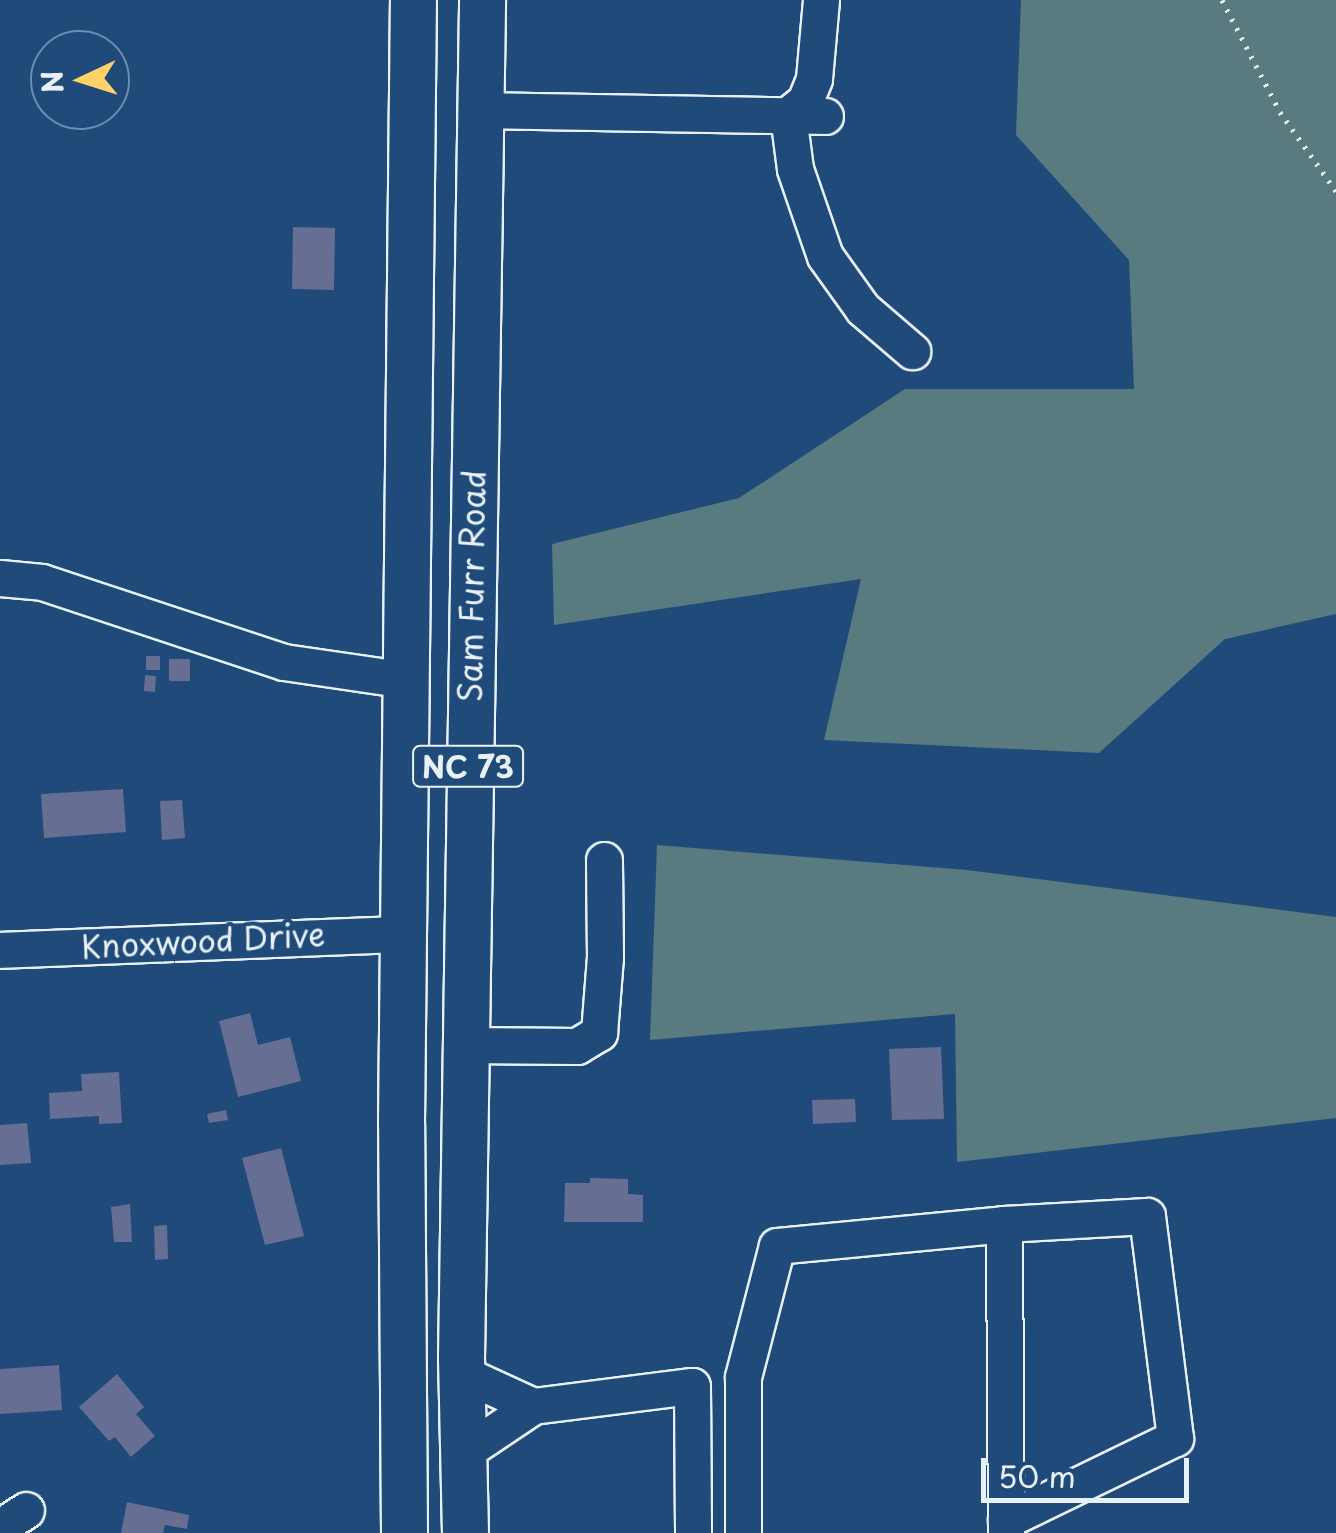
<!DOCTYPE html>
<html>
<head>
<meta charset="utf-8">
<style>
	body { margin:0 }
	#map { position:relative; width:1336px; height:1533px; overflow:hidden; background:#1f4a7a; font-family:"Playpen Sans",sans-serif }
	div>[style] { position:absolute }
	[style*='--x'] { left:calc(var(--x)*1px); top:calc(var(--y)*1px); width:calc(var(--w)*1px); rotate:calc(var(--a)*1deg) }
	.green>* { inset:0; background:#597b7f }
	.building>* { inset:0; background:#666e93 }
	.path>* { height:5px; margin-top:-2.5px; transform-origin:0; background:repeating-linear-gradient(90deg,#e8f1f8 0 2.5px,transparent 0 10.5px) }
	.roads { filter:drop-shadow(2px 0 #e8f1f8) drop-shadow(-2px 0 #e8f1f8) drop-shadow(0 2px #e8f1f8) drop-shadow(0 -2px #e8f1f8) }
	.minor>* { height:35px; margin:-17.5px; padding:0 17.5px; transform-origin:17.5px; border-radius:17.5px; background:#1f4a7a }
	.major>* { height:45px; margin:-22.5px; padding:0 22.5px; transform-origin:22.5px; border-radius:22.5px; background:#1f4a7a }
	span { translate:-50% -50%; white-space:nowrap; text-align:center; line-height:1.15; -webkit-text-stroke:8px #1f4a7a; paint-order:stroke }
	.shield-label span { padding:2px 8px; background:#1f4a7a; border:2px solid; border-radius:8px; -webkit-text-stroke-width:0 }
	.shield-label { font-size:30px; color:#e8f1f8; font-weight:700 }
	.street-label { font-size:32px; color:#e8f1f8 }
	.north { position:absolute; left:30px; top:30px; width:100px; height:100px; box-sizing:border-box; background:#1f4a7a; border:2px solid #6f8dac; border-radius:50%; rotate:266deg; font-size:28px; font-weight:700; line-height:40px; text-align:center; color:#e8f1f8 }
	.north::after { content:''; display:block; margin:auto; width:35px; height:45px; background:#ffd166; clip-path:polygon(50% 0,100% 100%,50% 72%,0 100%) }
	.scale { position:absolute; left:981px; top:1458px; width:208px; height:45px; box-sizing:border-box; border:5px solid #e8f1f8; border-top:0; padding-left:12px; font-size:30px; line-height:35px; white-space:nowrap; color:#e8f1f8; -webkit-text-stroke:8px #1f4a7a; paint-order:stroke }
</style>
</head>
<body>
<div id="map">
	<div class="green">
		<div style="clip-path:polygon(1021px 0,1336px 0,1336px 614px,1225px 639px,1099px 753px,824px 740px,861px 579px,554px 625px,552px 544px,739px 498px,905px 389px,1134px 389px,1129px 260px,1016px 135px)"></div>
		<div style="clip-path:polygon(657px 845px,967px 870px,1336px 917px,1336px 1118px,957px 1162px,955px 1014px,650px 1040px)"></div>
	</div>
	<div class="building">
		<div style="clip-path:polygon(293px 227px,335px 228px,334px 290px,292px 289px)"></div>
		<div style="clip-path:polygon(146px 656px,160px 656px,160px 670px,146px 670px)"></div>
		<div style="clip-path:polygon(169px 659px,190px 659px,190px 681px,169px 681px)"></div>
		<div style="clip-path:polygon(145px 675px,156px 676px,155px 692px,144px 691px)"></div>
		<div style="clip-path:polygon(123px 789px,126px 832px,44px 838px,41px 794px)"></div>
		<div style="clip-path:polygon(182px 800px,185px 838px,162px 840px,160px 801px)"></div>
		<div style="clip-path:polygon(250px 1013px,258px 1045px,290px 1037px,301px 1081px,238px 1097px,219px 1021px)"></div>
		<div style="clip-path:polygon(941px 1047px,944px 1119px,892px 1120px,889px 1049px)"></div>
		<div style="clip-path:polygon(119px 1072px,122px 1123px,99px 1124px,99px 1116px,50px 1119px,49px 1093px,82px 1091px,81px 1074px)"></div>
		<div style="clip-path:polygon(855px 1099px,856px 1122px,813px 1124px,812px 1100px)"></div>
		<div style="clip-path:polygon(226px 1110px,228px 1120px,209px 1123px,207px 1114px)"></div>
		<div style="clip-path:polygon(27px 1123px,31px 1163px,0 1165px,0 1125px)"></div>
		<div style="clip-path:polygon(281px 1148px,304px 1236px,265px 1245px,242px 1158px)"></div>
		<div style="clip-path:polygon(590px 1178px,628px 1179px,628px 1194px,643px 1195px,643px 1222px,564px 1222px,565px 1183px,590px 1183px)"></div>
		<div style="clip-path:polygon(130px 1204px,132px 1242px,114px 1242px,111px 1207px)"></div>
		<div style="clip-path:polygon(167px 1225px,168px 1259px,155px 1260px,154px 1226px)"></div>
		<div style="clip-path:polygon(59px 1365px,62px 1410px,0 1414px,0 1369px)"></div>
		<div style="clip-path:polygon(117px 1374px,144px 1407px,136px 1414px,155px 1436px,131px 1457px,115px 1437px,109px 1441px,79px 1407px)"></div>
		<div style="clip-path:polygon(127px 1502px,189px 1515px,187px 1529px,165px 1525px,163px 1533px,121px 1533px)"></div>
	</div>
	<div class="path">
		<div style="--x:1222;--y:0;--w:126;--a:62.6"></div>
		<div style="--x:1280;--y:112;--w:97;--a:54.7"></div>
	</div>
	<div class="roads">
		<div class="minor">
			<div style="--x:821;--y:0;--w:79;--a:95.1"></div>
			<div style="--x:814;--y:79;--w:24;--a:112"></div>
			<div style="--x:805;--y:101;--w:22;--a:141"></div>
			<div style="--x:788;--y:115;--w:54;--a:82.6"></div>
			<div style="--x:795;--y:169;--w:92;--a:71"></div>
			<div style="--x:825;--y:256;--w:65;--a:54.4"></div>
			<div style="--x:863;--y:309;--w:65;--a:40.6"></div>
			<div style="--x:479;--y:110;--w:346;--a:1"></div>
			<div style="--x:0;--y:578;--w:42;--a:5.4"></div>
			<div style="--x:42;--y:582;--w:255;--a:18.3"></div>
			<div style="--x:284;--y:662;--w:125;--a:8.3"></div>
			<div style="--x:0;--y:950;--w:406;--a:-2.3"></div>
			<div style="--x:465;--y:1045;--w:112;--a:0.5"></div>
			<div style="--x:577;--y:1046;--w:26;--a:-31"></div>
			<div style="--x:599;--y:1033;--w:76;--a:-85.5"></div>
			<div style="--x:605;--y:957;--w:97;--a:-90.6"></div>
			<div style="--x:461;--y:1373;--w:79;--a:24.6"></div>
			<div style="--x:463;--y:1453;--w:84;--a:-33.9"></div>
			<div style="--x:533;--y:1406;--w:160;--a:-7.2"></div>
			<div style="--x:692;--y:1386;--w:147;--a:89.6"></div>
			<div style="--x:0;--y:1527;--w:31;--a:-33"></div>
			<div style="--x:743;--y:1533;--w:156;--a:-90"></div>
			<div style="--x:743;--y:1377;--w:135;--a:-75.5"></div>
			<div style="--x:777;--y:1246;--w:228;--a:-5.5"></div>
			<div style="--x:1006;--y:1533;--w:309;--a:-90.4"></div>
			<div style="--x:1004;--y:1224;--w:143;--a:-3.2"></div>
			<div style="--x:1147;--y:1216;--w:224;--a:82.8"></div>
			<div style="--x:1175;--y:1438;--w:188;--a:154.1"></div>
		</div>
		<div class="major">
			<div style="--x:404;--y:1533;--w:410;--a:-90.4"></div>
			<div style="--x:401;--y:1123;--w:1123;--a:-89.39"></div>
			<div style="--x:465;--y:1533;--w:175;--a:-91.3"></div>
			<div style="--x:461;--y:1358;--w:1358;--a:-89.11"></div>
		</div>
	</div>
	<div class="shield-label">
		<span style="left:468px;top:766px">NC 73</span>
	</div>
	<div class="street-label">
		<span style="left:471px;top:586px;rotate:-89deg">Sam Furr Road</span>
		<span style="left:203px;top:940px;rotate:-3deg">Knoxwood Drive</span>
	</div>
	<div class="north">N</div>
	<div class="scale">50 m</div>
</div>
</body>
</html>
